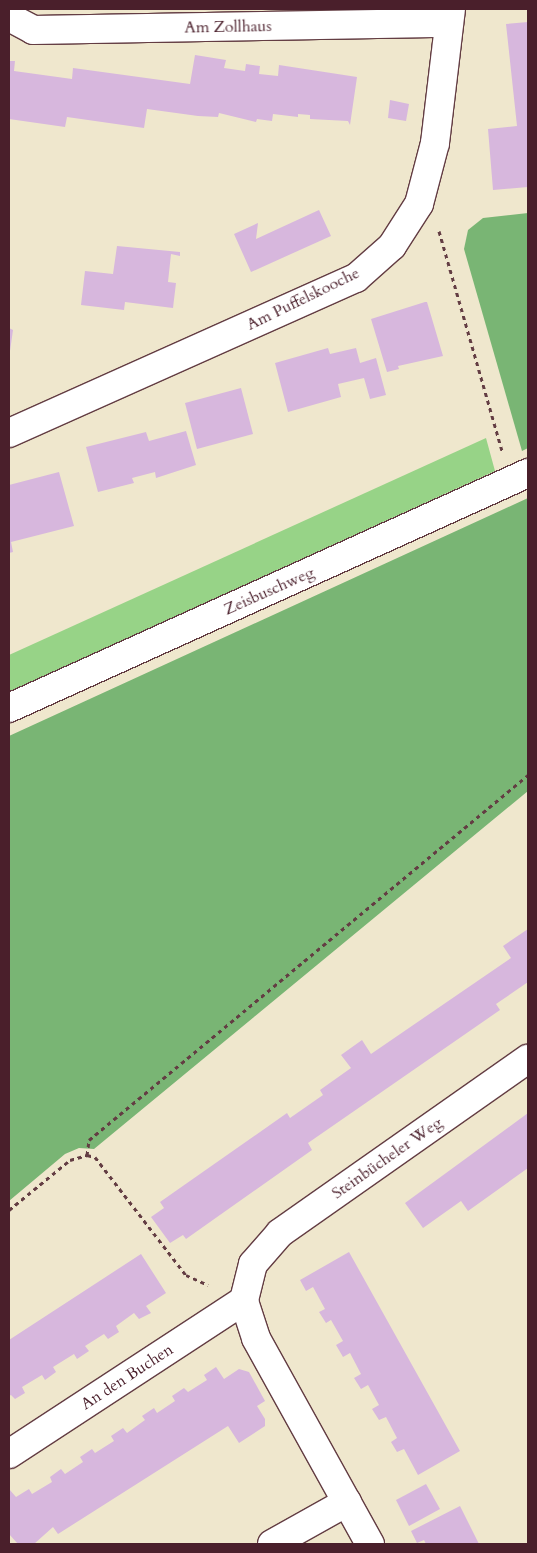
<!DOCTYPE html>
<html>
<head>
<meta charset="utf-8">
<style>
	body { margin:0 }
	#map { position:relative; width:537px; height:1553px; overflow:hidden; background:#efe7cd; font-family:Cardo,serif }
	div>[style] { position:absolute }
	[style*='--x'] { left:calc(var(--x)*1px); top:calc(var(--y)*1px); width:calc(var(--w)*1px); rotate:calc(var(--a)*1deg) }
	.green>* { inset:0; background:#97d387 }
	.forest>* { inset:0; background:#79b574 }
	.building>* { inset:0; background:#d7b7dd }
	.path>* { height:3px; margin-top:-1.5px; transform-origin:0; background:repeating-linear-gradient(90deg,#633d43 0 4px,transparent 0 8px) }
	.roads { filter:drop-shadow(1px 0 #633d43) drop-shadow(-1px 0 #633d43) drop-shadow(0 1px #633d43) drop-shadow(0 -1px #633d43) }
	.minor>* { height:28px; margin:-14px; padding:0 14px; transform-origin:14px; border-radius:14px; background:#fff }
	span { translate:-50% -50%; white-space:nowrap; text-align:center; line-height:1.15; -webkit-text-stroke:4px #fff; paint-order:stroke }
	.street-label { font-size:16px; color:#4a1f2b }
	.frame { position:absolute; inset:0; border:10px solid #4a1f2b; pointer-events:none }
</style>
</head>
<body>
<div id="map">
	<div class="green">
		<div style="clip-path:polygon(486px 438px,495px 471px,9px 692px,9px 655px)"></div>
	</div>
	<div class="forest">
		<div style="clip-path:polygon(528px 213px,528px 448px,522px 451px,464px 249px,468px 230px,483px 218px)"></div>
		<div style="clip-path:polygon(528px 498px,528px 791px,94px 1149px,79px 1148px,65px 1154px,9px 1201px,9px 736px)"></div>
	</div>
	<div class="building">
		<div style="clip-path:polygon(528px 22px,528px 187px,493px 190px,488px 129px,517px 126px,506px 24px)"></div>
		<div style="clip-path:polygon(195px 55px,226px 60px,224px 68px,245px 71px,246px 64px,260px 66px,259px 74px,278px 76px,279px 65px,357px 77px,350px 125px,348px 121px,310px 119px,310px 115px,298px 114px,298px 117px,273px 114px,272px 121px,257px 119px,256px 122px,219px 113px,218px 117px,198px 116px,147px 109px,144px 128px,67px 117px,65px 127px,9px 119px,9px 61px,15px 61px,14px 71px,72px 79px,73px 68px,190px 84px)"></div>
		<div style="clip-path:polygon(390px 100px,409px 104px,406px 121px,388px 118px)"></div>
		<div style="clip-path:polygon(319px 210px,331px 236px,251px 272px,234px 234px,258px 223px,256px 239px)"></div>
		<div style="clip-path:polygon(117px 246px,180px 252px,180px 256px,171px 254px,168px 282px,176px 283px,173px 308px,125px 302px,124px 310px,81px 305px,85px 271px,113px 274px)"></div>
		<div style="clip-path:polygon(425px 302px,427px 302px,443px 356px,398px 366px,399px 369px,387px 372px,371px 319px)"></div>
		<div style="clip-path:polygon(9px 328px,13px 330px,10px 351px,9px 351px)"></div>
		<div style="clip-path:polygon(328px 348px,330px 354px,356px 348px,360px 363px,376px 358px,386px 395px,370px 399px,364px 378px,338px 384px,341px 397px,288px 412px,275px 363px)"></div>
		<div style="clip-path:polygon(241px 388px,253px 434px,197px 449px,185px 403px)"></div>
		<div style="clip-path:polygon(186px 431px,196px 465px,156px 478px,155px 472px,132px 478px,134px 483px,98px 492px,86px 447px,146px 432px,149px 441px)"></div>
		<div style="clip-path:polygon(59px 472px,74px 526px,11px 542px,13px 552px,9px 553px,9px 485px)"></div>
		<div style="clip-path:polygon(528px 929px,528px 982px,496px 1004px,500px 1010px,308px 1143px,312px 1150px,227px 1210px,186px 1239px,183px 1235px,170px 1243px,151px 1217px,164px 1208px,160px 1202px,287px 1113px,290px 1118px,323px 1095px,320px 1090px,351px 1068px,341px 1055px,362px 1040px,371px 1054px,511px 958px,503px 946px)"></div>
		<div style="clip-path:polygon(528px 1113px,528px 1168px,468px 1211px,461px 1201px,423px 1228px,405px 1203px)"></div>
		<div style="clip-path:polygon(349px 1252px,460px 1451px,418px 1475px,404px 1449px,397px 1452px,391px 1442px,397px 1438px,386px 1417px,379px 1420px,372px 1409px,379px 1405px,368px 1385px,361px 1389px,354px 1378px,361px 1374px,350px 1353px,343px 1357px,336px 1345px,343px 1341px,331px 1320px,326px 1323px,319px 1312px,325px 1309px,313px 1287px,306px 1291px,300px 1280px)"></div>
		<div style="clip-path:polygon(141px 1254px,166px 1293px,146px 1306px,151px 1313px,139px 1319px,134px 1313px,116px 1326px,119px 1332px,108px 1339px,104px 1334px,85px 1346px,89px 1351px,77px 1359px,74px 1354px,53px 1367px,56px 1372px,45px 1380px,42px 1375px,22px 1387px,25px 1393px,15px 1399px,11px 1395px,9px 1396px,9px 1340px)"></div>
		<div style="clip-path:polygon(216px 1367px,224px 1379px,239px 1369px,249px 1372px,265px 1401px,257px 1406px,265px 1419px,265px 1426px,239px 1443px,228px 1426px,58px 1534px,53px 1527px,34px 1544px,18px 1544px,9px 1534px,9px 1489px,16px 1497px,29px 1489px,32px 1494px,52px 1482px,50px 1477px,61px 1469px,65px 1474px,83px 1462px,80px 1457px,92px 1449px,95px 1453px,114px 1441px,111px 1436px,123px 1428px,127px 1433px,145px 1420px,142px 1416px,154px 1408px,157px 1413px,175px 1401px,172px 1396px,184px 1388px,188px 1392px,207px 1380px,204px 1375px)"></div>
		<div style="clip-path:polygon(426px 1484px,440px 1509px,409px 1526px,396px 1500px)"></div>
		<div style="clip-path:polygon(460px 1506px,479px 1544px,426px 1544px,424px 1540px,417px 1543px,411px 1531px)"></div>
	</div>
	<div class="path">
		<div style="--x:439;--y:231;--w:229;--a:74"></div>
		<div style="--x:87;--y:1155;--w:15;--a:-82"></div>
		<div style="--x:89;--y:1140;--w:571;--a:-39.74"></div>
		<div style="--x:9;--y:1210;--w:79;--a:-39.3"></div>
		<div style="--x:70;--y:1160;--w:18;--a:-16"></div>
		<div style="--x:87;--y:1155;--w:8;--a:14"></div>
		<div style="--x:95;--y:1157;--w:149;--a:52.4"></div>
		<div style="--x:186;--y:1275;--w:24;--a:24"></div>
	</div>
	<div class="roads">
		<div class="minor">
			<div style="--x:9;--y:17;--w:27;--a:28"></div>
			<div style="--x:33;--y:30;--w:416;--a:-1"></div>
			<div style="--x:9;--y:433;--w:380;--a:-24.1"></div>
			<div style="--x:356;--y:278;--w:48;--a:-41.6"></div>
			<div style="--x:392;--y:246;--w:50;--a:-57.3"></div>
			<div style="--x:419;--y:204;--w:63;--a:-75.3"></div>
			<div style="--x:435;--y:143;--w:135;--a:-83.2"></div>
			<div style="--x:9;--y:708;--w:570;--a:-24.36"></div>
			<div style="--x:9;--y:1454;--w:281;--a:-33.2"></div>
			<div style="--x:272;--y:1544;--w:86;--a:-29.2"></div>
			<div style="--x:370;--y:1544;--w:235;--a:-119"></div>
			<div style="--x:256;--y:1338;--w:40;--a:-108"></div>
			<div style="--x:244;--y:1300;--w:37;--a:-76"></div>
			<div style="--x:253;--y:1264;--w:41;--a:-48.9"></div>
			<div style="--x:280;--y:1233;--w:303;--a:-35.1"></div>
		</div>
	</div>
	<div class="street-label">
		<span style="left:228px;top:27px;rotate:-1deg">Am Zollhaus</span>
		<span style="left:303px;top:299px;rotate:-26deg">Am Puffelskooche</span>
		<span style="left:269px;top:591px;rotate:-24deg">Zeisbuschweg</span>
		<span style="left:387px;top:1158px;rotate:-35deg">Steinbücheler Weg</span>
		<span style="left:127px;top:1377px;rotate:-33deg">An den Buchen</span>
	</div>
	<div class="frame"></div>
</div>
</body>
</html>
